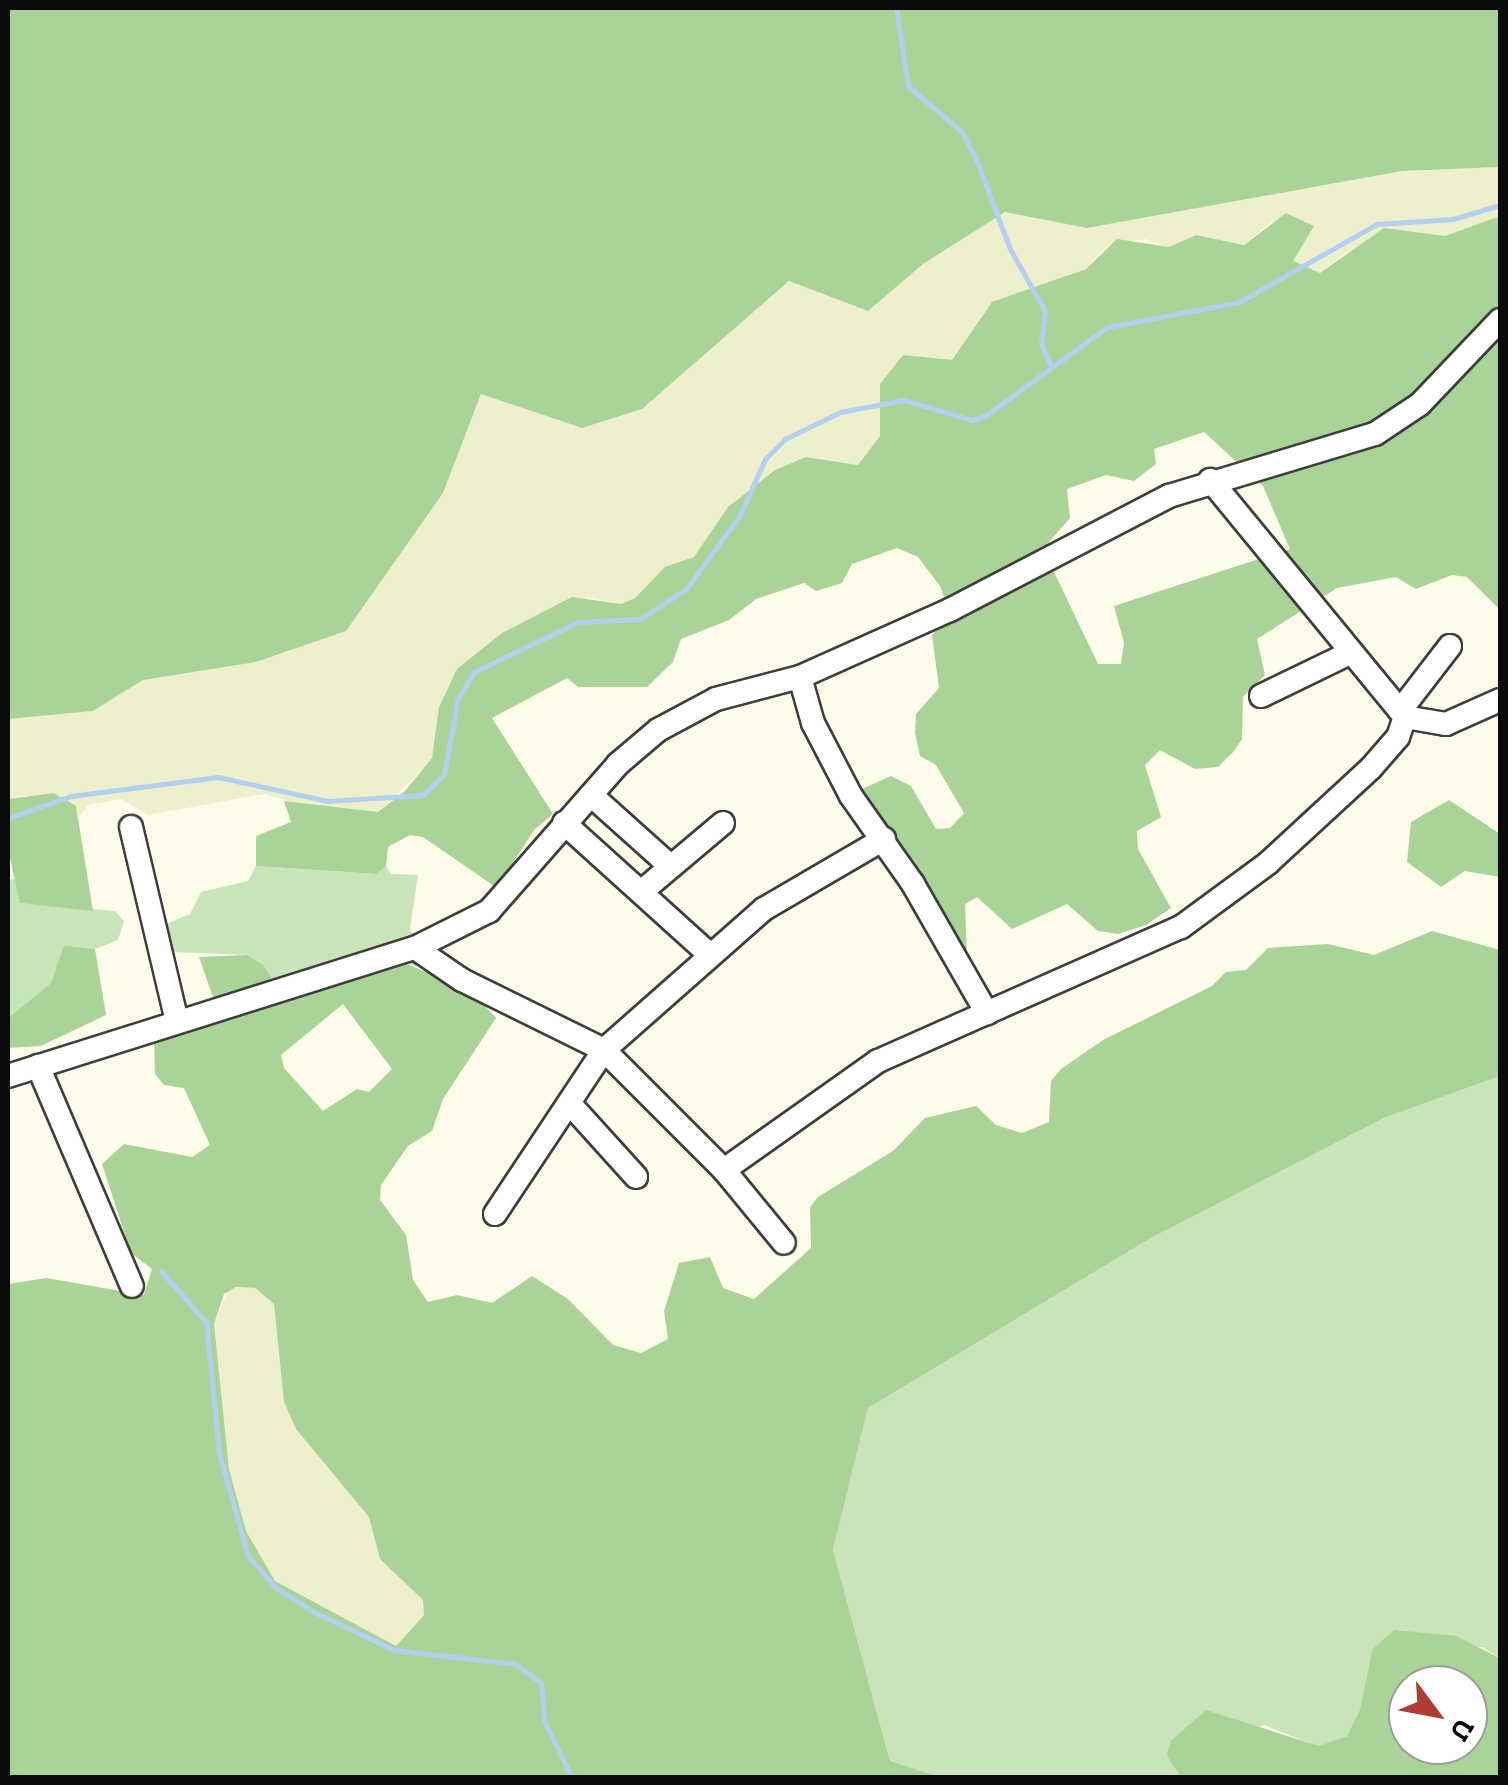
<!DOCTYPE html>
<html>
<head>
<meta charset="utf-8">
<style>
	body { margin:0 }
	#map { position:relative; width:1508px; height:1785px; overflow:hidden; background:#fdfcea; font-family:"Zilla Slab",serif }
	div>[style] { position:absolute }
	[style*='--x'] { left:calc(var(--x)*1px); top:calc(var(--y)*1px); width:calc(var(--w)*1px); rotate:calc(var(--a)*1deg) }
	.farmland>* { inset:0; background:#eef0cd }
	.green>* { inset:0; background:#c8e4b8 }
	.forest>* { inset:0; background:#aad398 }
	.stream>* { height:5px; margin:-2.5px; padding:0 2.5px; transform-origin:2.5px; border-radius:2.5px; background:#b4d0f0 }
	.roads { filter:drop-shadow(2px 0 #3e3e3e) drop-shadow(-2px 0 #3e3e3e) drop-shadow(0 2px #3e3e3e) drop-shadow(0 -2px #3e3e3e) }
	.minor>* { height:22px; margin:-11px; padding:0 11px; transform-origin:11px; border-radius:11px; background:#fff }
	span { translate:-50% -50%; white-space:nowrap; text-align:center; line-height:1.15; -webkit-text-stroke:10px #fff; paint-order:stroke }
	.frame { position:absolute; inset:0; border:10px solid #0b0b0b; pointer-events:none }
	.north { position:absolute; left:1388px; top:1665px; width:100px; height:100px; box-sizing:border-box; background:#fff; border:2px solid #9d9d9d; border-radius:50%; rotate:122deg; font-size:28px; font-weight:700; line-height:40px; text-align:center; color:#0b0b0b }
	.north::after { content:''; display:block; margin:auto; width:35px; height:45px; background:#ad3d30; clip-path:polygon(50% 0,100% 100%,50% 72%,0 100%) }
</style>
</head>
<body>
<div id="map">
	<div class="farmland">
		<div style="clip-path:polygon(1500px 167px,1500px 216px,1445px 236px,1347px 252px,1320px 273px,1295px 264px,1272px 221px,1244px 245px,1196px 235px,1169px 248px,1145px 239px,1106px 247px,1086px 268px,987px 308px,952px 360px,930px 359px,880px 384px,880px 436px,858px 465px,806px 457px,775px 470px,728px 507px,694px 557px,655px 578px,635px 598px,621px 604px,587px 597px,457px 669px,439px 707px,433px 758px,379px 812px,319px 810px,265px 794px,148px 815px,121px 799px,88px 805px,79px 817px,76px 806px,20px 795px,8px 799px,8px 719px,93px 711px,143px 680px,289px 653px,443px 493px,481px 394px,582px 428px,642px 409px,789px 281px,868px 311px,923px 264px,1005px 212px,1087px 228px,1402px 171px)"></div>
		<div style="clip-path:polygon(229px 1288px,255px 1288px,274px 1304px,284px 1402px,296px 1429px,369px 1516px,380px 1559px,423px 1600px,424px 1614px,396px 1646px,275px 1581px,246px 1531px,229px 1469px,214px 1324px)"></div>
	</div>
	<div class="green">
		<div style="clip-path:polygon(256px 866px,375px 874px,386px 866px,391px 874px,418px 875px,410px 928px,423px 967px,407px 964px,281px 993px,247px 955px,171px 952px,166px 924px,190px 914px,201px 892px,248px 881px)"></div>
		<div style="clip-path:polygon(16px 878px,20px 903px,115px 911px,124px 921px,118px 940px,95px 949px,65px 947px,51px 983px,8px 1018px,8px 881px)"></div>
		<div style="clip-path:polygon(1500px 1076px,1500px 1658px,1483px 1647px,1372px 1650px,1360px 1709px,1347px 1736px,1319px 1747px,1264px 1725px,1174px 1767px,1183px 1777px,940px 1777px,890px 1761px,833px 1550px,868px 1408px,1151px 1238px,1384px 1118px)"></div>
	</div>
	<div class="forest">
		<div style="clip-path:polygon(8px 8px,1500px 8px,1500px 167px,1402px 171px,1087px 228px,1005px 212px,923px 264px,868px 311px,789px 281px,642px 409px,582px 428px,481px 394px,443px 493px,346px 631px,256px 662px,143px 680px,93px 711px,8px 719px)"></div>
		<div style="clip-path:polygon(evenodd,1286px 213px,1314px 226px,1293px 261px,1320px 273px,1384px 228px,1445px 236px,1500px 216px,1500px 610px,1467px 577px,1452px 575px,1416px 589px,1396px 577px,1337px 588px,1257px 639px,1265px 675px,1243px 697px,1242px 739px,1234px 751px,1218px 767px,1195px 769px,1160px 750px,1145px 765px,1161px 817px,1137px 831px,1138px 849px,1171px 908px,1146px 925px,1118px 934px,1098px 931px,1067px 904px,1012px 929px,977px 897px,965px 904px,967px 957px,860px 818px,860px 790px,891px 776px,911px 786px,936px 829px,950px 828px,964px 813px,936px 765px,920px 756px,915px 733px,916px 714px,939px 688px,932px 635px,951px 616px,940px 586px,918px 557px,897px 548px,852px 564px,842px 583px,816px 591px,804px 583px,756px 599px,729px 620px,681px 639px,673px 662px,647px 687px,578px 687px,567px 678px,492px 718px,553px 814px,534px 830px,497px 888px,423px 837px,410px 835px,388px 847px,386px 866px,376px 874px,256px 866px,256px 836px,291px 822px,284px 801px,378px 812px,405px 791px,432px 758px,439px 707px,457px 669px,502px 633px,572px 597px,621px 604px,635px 598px,665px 567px,694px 557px,728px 507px,775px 470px,806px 457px,858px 465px,880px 436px,880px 384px,903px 355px,952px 360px,992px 302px,1086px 269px,1117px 239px,1169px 247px,1196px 235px,1244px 245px,1286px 213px,1204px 432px,1263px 486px,1290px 549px,1114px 606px,1124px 643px,1121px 664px,1098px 664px,1043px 549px,1070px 518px,1067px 489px,1106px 475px,1134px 481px,1156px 464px,1154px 449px,1204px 432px)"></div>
		<div style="clip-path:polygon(54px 793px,76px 806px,93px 911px,20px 903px,8px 849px,8px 799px)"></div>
		<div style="clip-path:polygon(1449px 800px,1500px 834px,1500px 877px,1465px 871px,1441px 887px,1407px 862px,1411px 822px)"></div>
		<div style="clip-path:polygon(evenodd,1432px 931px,1500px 950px,1500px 1076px,1384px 1118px,1151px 1238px,868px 1408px,833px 1550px,890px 1761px,940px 1777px,8px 1777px,8px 1284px,46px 1278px,144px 1295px,152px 1269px,131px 1253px,102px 1164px,124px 1144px,192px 1157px,210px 1145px,184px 1088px,164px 1085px,155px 1074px,154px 1038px,221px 1020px,199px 957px,247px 955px,263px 965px,281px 993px,407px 964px,472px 992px,496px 1018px,443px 1099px,432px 1131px,408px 1146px,381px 1185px,380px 1200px,406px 1235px,413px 1280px,428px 1302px,457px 1295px,492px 1303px,532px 1276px,568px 1299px,613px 1345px,641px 1353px,668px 1339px,664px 1311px,679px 1263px,710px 1257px,723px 1288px,754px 1299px,811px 1248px,810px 1207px,818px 1197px,893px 1151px,925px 1118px,976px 1106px,996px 1125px,1022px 1133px,1049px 1122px,1051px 1081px,1061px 1069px,1103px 1040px,1212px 986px,1226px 972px,1246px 970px,1268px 948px,1328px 944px,1374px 955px,1432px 931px,343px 1004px,392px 1069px,369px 1092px,357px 1089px,323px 1111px,284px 1068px,281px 1055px,343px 1004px,1432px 931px,236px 1287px,255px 1288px,274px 1304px,284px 1402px,296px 1429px,369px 1517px,380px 1559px,423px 1600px,424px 1615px,396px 1646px,275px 1581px,246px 1531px,229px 1469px,214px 1324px,224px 1294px,236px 1287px)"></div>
		<div style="clip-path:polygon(64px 946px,95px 949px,106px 1015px,41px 1046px,8px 1048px,8px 1018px,51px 983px)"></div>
		<div style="clip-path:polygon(evenodd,1394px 1630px,1456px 1636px,1500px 1658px,1500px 1777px,1183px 1778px,1174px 1767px,1167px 1755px,1171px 1741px,1206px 1710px,1319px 1746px,1347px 1736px,1360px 1709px,1372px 1650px,1394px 1630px,1468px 1685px,1468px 1745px,1408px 1745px,1408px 1685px,1468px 1685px)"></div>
	</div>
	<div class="stream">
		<div style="--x:896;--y:8;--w:79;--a:81.3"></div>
		<div style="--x:908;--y:86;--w:71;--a:40.4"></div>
		<div style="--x:962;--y:132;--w:30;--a:63"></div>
		<div style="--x:976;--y:159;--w:96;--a:69.3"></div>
		<div style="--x:1010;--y:249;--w:71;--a:60.6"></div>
		<div style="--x:1045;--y:311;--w:33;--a:97"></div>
		<div style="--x:1041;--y:344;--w:24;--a:66"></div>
		<div style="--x:8;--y:818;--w:67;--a:-19.2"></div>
		<div style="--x:71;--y:796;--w:148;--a:-7.4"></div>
		<div style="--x:218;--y:777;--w:112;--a:12.4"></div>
		<div style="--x:327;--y:801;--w:96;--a:-3.6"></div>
		<div style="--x:423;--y:795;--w:30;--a:-45"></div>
		<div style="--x:444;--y:774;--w:77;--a:-79.6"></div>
		<div style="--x:458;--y:698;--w:31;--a:-58"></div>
		<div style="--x:474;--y:672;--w:115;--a:-25.7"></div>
		<div style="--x:578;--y:622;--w:62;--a:-2.8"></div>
		<div style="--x:640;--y:619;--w:55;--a:-33.1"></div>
		<div style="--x:686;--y:589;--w:92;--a:-53.9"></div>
		<div style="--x:740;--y:515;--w:61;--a:-65.9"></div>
		<div style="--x:765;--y:459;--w:28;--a:-45"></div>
		<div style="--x:785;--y:439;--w:61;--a:-26.1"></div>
		<div style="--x:840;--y:412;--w:65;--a:-10.6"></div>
		<div style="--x:904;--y:400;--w:71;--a:16.4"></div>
		<div style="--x:972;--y:420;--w:14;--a:-17"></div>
		<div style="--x:985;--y:416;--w:151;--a:-36.1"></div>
		<div style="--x:1107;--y:327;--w:134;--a:-10.7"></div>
		<div style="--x:1239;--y:302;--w:159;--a:-29.5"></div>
		<div style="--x:1377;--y:224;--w:76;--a:-3.8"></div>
		<div style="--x:1453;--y:219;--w:49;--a:-16.6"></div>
		<div style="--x:161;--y:1271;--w:68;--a:48.6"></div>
		<div style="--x:206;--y:1322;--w:132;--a:84.3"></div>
		<div style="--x:219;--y:1453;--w:107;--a:74.3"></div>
		<div style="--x:248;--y:1556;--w:41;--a:48.9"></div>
		<div style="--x:275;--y:1587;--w:46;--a:32.7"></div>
		<div style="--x:314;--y:1612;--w:89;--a:25.4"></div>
		<div style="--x:394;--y:1650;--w:123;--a:6.5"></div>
		<div style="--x:516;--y:1664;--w:31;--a:37"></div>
		<div style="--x:541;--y:1683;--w:38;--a:85"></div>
		<div style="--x:544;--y:1721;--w:64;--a:63.8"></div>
	</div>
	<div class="roads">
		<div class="minor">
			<div style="--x:800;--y:677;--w:48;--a:74.2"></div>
			<div style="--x:813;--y:723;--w:82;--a:62.5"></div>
			<div style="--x:851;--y:796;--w:108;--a:54.8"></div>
			<div style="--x:913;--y:884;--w:149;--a:60.2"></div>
			<div style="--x:1261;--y:696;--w:99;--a:-25.8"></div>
			<div style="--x:1403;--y:707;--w:77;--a:-52.4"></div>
			<div style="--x:1405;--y:717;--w:42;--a:9.7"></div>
			<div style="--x:1446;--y:724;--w:59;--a:-24"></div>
			<div style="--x:591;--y:795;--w:103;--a:41.9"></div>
			<div style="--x:564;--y:823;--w:195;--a:42.1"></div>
			<div style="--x:131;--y:827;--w:200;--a:76.7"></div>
			<div style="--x:641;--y:892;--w:107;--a:-40.1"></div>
			<div style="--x:415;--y:948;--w:57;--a:34.2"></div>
			<div style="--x:462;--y:980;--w:158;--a:26.2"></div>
			<div style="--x:604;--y:1050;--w:170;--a:45"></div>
			<div style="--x:724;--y:1170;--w:189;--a:-35.3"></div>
			<div style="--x:878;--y:1061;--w:331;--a:-23.9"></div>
			<div style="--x:1181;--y:927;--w:108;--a:-36.3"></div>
			<div style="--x:1268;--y:863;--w:140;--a:-42.7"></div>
			<div style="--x:1371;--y:768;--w:41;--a:-48.9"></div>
			<div style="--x:1398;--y:737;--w:21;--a:-71"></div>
			<div style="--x:1405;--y:717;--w:307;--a:-129.4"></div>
			<div style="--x:38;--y:1066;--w:239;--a:66.9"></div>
			<div style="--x:8;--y:1076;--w:427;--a:-17.5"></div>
			<div style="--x:415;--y:948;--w:83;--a:-26.6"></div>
			<div style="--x:489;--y:911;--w:196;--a:-48.7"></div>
			<div style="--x:618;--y:764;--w:52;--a:-40.4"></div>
			<div style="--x:658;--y:730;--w:66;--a:-28.1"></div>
			<div style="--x:716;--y:699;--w:87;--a:-14.7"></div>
			<div style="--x:800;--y:677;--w:164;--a:-24.1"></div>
			<div style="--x:950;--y:610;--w:247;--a:-27.5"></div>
			<div style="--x:1169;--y:496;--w:215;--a:-16.8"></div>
			<div style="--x:1375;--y:434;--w:54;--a:-33.7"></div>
			<div style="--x:1420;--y:404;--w:116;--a:-46.4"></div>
			<div style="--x:571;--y:1105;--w:97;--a:47.9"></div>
			<div style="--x:724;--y:1170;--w:94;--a:50.6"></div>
			<div style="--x:495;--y:1214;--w:197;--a:-56.4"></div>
			<div style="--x:604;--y:1050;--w:213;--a:-41.4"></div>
			<div style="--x:764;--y:909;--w:139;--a:-30.3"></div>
		</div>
	</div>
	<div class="frame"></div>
	<div class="north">U</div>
</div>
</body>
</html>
